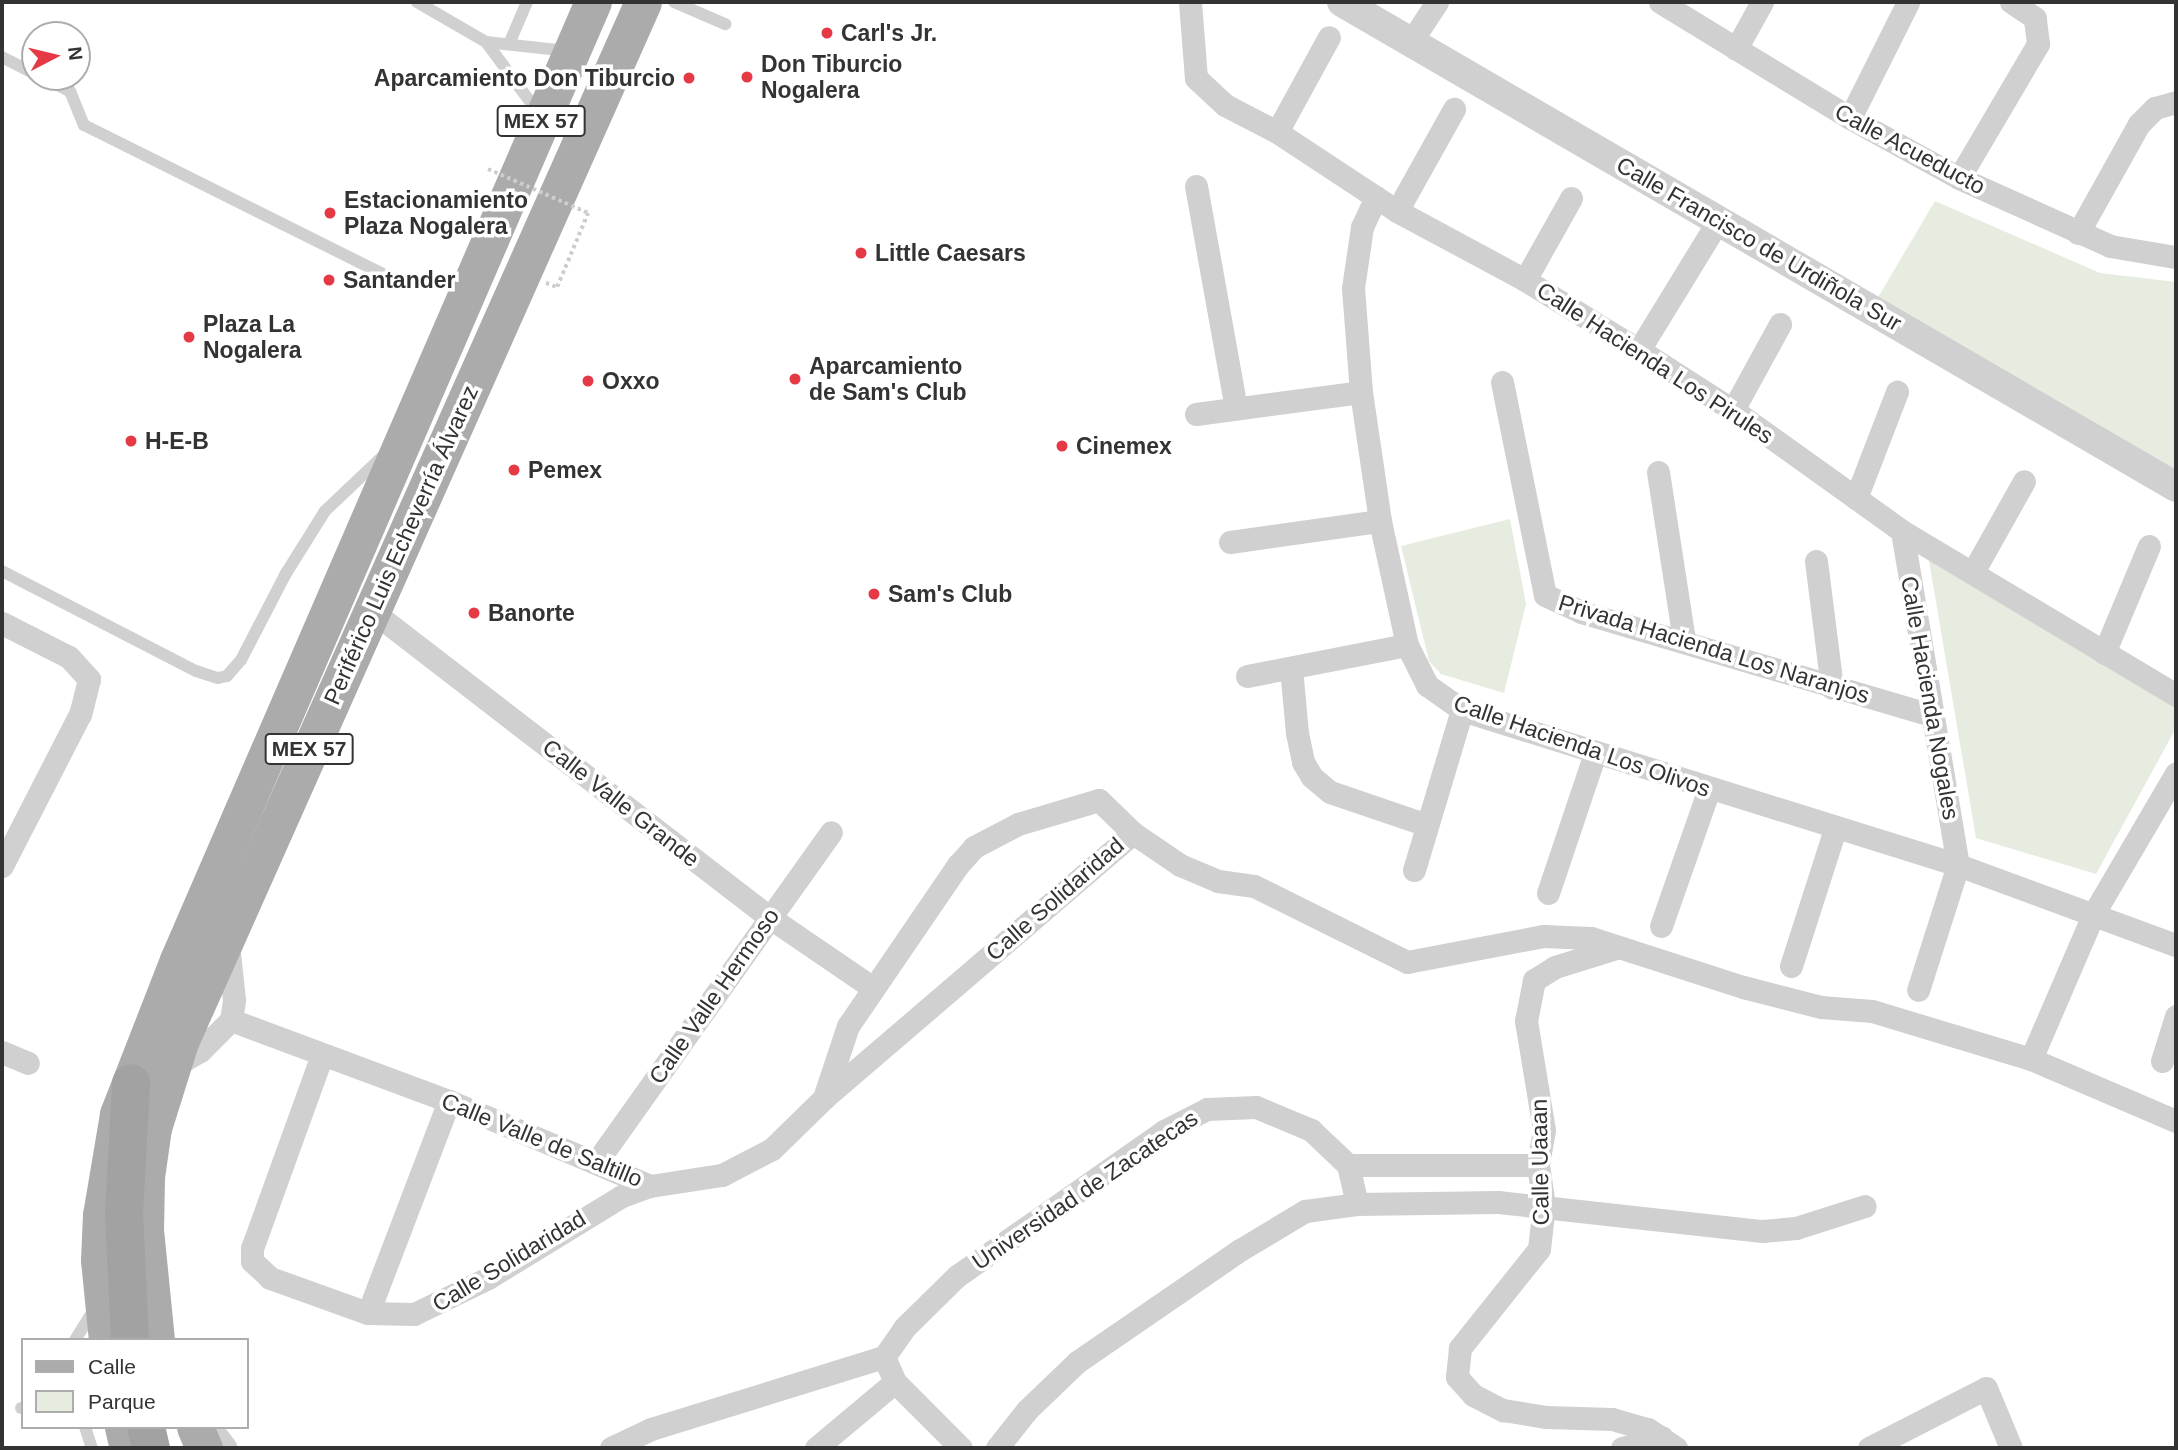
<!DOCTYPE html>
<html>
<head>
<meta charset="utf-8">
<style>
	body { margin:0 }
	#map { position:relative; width:2178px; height:1450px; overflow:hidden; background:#fff; font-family:Arial,sans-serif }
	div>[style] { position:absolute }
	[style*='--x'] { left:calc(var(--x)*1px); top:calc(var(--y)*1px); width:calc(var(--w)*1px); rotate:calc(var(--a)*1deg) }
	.green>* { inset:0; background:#e6ecdf }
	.path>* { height:3.5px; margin-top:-1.75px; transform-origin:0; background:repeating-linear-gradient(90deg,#cdcdcd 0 3.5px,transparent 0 7px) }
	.service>* { height:12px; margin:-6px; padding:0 6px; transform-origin:6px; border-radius:6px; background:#d0d0d0 }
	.minor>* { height:23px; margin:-11.5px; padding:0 11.5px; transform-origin:11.5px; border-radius:11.5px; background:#d0d0d0 }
	.tertiary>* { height:30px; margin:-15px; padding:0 15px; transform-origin:15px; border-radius:15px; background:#d0d0d0 }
	.primary>* { height:37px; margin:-18.5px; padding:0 18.5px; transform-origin:18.5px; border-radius:18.5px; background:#ababab }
	.trunk>* { height:38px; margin:-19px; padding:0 19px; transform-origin:19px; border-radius:19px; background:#a2a2a2 }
	.path-bridge>* { height:3.5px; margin-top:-1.75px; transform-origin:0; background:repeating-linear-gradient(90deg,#cdcdcd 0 3.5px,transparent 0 7px) }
	.dots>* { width:19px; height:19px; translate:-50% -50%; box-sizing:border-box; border:4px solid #fff; border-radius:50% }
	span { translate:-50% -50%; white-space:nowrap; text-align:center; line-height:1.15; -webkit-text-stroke:7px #fff; paint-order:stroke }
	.shield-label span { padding:2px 5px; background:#fff; border:2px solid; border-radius:5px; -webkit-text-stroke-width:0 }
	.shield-label { font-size:21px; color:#333; font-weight:700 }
	.poi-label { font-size:23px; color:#333; font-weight:700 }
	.left { translate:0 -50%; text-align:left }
	.right { translate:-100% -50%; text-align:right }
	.street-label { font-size:23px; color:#333 }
	.frame { position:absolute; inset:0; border:4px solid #333; pointer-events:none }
	.legend { position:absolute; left:21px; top:1338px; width:228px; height:91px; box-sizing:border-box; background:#fff; border:2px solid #adadad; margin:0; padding:9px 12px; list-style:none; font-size:21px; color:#333 }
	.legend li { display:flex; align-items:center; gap:14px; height:35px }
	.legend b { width:35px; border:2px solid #adadad }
	.north { position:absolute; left:21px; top:21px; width:70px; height:70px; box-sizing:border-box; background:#fff; border:2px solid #adadad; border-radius:50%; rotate:83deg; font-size:19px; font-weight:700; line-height:28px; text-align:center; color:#333 }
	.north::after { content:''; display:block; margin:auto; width:24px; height:32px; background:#e63946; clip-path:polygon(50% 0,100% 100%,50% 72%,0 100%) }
</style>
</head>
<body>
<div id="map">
	<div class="green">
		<div style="clip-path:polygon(1935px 201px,2100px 273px,2176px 282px,2176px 474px,1877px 299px)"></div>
		<div style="clip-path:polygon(1510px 519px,1526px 604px,1504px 693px,1441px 674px,1429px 661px,1401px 546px)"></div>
		<div style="clip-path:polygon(1927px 549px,2176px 703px,2176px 728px,2096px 874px,1976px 838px)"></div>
	</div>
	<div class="path">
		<div style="--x:546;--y:283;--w:12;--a:20"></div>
		<div style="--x:557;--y:287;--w:80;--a:-67.3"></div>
	</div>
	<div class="service">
		<div style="--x:417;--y:2;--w:80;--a:30.1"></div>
		<div style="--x:486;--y:42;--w:81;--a:6.3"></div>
		<div style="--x:674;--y:2;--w:56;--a:23.3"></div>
		<div style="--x:486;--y:42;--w:91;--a:53.5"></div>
		<div style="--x:509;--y:44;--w:46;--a:-66.8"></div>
		<div style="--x:2;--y:57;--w:37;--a:27"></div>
		<div style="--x:42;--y:77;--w:31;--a:27"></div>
		<div style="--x:70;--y:91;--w:37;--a:68"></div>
		<div style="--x:84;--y:125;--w:336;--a:26.5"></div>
		<div style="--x:2;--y:571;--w:218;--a:27.3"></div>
		<div style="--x:196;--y:671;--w:23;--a:18"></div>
		<div style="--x:218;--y:678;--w:9;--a:-13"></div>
		<div style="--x:227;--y:676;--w:21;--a:-49"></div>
		<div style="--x:241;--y:660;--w:96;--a:-62.6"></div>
		<div style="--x:285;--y:575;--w:75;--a:-58"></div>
		<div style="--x:325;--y:511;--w:81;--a:-43.5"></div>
		<div style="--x:75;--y:1340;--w:41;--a:-57.8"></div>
		<div style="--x:21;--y:1408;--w:2;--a:0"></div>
		<div style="--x:85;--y:1427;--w:22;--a:72"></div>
	</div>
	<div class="minor">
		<div style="--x:1190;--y:2;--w:76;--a:85.5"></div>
		<div style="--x:1196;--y:78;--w:40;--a:43"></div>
		<div style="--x:1225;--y:105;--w:59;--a:27.4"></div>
		<div style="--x:1277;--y:132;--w:144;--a:33.4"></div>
		<div style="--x:1397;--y:211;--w:145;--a:28.3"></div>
		<div style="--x:1525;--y:280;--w:134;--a:31.6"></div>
		<div style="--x:1639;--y:350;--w:112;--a:32.6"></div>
		<div style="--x:1733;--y:410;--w:208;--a:35.6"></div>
		<div style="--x:1902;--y:531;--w:319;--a:30.9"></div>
		<div style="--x:1660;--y:2;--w:223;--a:31.4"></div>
		<div style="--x:1850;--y:118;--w:124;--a:28.8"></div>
		<div style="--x:1959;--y:178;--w:166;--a:24.2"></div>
		<div style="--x:2110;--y:246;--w:67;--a:9.5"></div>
		<div style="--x:1410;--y:43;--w:49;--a:-56.6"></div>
		<div style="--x:1736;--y:49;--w:54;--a:-61"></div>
		<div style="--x:1850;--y:118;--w:130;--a:-63.4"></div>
		<div style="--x:1277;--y:132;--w:108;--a:-61.3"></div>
		<div style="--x:1959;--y:178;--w:156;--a:-59.5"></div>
		<div style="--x:2038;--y:44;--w:26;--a:-97"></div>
		<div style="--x:2035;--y:18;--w:29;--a:-146"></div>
		<div style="--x:1196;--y:186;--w:226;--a:79.8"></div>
		<div style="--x:1376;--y:197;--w:33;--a:115"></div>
		<div style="--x:1362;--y:227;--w:62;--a:98.4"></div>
		<div style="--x:1353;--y:288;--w:104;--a:85.6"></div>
		<div style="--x:1361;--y:392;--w:130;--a:81.6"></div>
		<div style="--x:1380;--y:521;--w:127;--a:77.7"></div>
		<div style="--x:1407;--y:645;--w:45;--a:63.4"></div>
		<div style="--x:1427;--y:685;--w:43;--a:35.5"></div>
		<div style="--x:1462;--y:710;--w:520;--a:17.35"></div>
		<div style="--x:1958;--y:865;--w:232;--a:20.2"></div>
		<div style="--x:1397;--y:211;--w:117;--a:-60.8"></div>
		<div style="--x:2078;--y:233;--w:125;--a:-60.8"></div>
		<div style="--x:2139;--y:124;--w:23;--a:-45"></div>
		<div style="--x:2155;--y:108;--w:22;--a:-16"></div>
		<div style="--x:1525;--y:280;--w:94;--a:-60.7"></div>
		<div style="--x:1639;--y:350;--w:151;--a:-58.5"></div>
		<div style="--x:1502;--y:382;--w:217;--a:78.6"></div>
		<div style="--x:1545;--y:595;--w:40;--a:25"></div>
		<div style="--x:1581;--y:612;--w:364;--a:16.4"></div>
		<div style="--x:1733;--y:410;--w:98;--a:-61.3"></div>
		<div style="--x:1196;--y:414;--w:166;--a:-7.6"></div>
		<div style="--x:1658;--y:472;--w:170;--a:81.2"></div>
		<div style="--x:1856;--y:498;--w:114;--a:-68.9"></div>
		<div style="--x:1902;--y:531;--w:339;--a:80.5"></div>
		<div style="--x:1958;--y:865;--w:131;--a:107.7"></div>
		<div style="--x:1230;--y:542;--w:151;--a:-8"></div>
		<div style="--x:1816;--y:561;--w:128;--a:82.8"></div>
		<div style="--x:1973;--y:572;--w:104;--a:-60.7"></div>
		<div style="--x:372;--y:611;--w:501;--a:37.62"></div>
		<div style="--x:769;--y:917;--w:126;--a:34.3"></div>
		<div style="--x:2;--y:623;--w:75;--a:26.9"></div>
		<div style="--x:69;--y:657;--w:30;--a:48"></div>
		<div style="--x:89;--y:679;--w:36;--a:104"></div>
		<div style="--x:80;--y:714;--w:171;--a:117.2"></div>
		<div style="--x:2104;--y:653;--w:116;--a:-67.2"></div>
		<div style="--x:1291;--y:668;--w:65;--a:84.7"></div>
		<div style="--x:1297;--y:733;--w:30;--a:78"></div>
		<div style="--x:1303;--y:762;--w:17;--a:59"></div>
		<div style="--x:1312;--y:777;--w:23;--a:40"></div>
		<div style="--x:1330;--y:792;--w:102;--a:18.8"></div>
		<div style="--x:1247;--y:676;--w:163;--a:-11"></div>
		<div style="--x:1414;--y:870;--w:167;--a:-73.3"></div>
		<div style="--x:1548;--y:893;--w:148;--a:-71.4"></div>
		<div style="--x:1661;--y:926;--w:145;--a:-70.7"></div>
		<div style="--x:1616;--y:948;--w:64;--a:162.7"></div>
		<div style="--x:1555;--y:967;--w:25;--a:148"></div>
		<div style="--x:1534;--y:980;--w:42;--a:101"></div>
		<div style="--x:1526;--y:1021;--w:110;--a:80.6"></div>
		<div style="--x:1544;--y:1130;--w:36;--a:100"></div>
		<div style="--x:1538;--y:1165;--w:40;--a:81.5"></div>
		<div style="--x:1544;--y:1205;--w:44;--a:96.5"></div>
		<div style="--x:1539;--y:1249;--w:127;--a:128.6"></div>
		<div style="--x:1460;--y:1348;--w:29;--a:96"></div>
		<div style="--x:1457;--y:1377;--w:24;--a:48"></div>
		<div style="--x:1473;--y:1395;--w:34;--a:27"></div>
		<div style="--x:1503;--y:1410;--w:44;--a:9.2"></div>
		<div style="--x:1546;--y:1417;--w:66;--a:1.7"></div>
		<div style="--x:1612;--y:1419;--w:37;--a:16"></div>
		<div style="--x:1648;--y:1429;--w:34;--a:34"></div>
		<div style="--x:1791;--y:966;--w:144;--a:-72.2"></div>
		<div style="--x:231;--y:1020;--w:233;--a:20.4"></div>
		<div style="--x:449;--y:1101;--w:218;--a:22.9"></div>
		<div style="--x:2;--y:1052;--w:28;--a:23"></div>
		<div style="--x:322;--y:1055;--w:205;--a:109.9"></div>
		<div style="--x:252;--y:1248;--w:13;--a:90"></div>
		<div style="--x:252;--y:1261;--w:25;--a:43"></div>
		<div style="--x:270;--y:1278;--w:104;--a:19.7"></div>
		<div style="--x:368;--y:1313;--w:46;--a:1.2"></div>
		<div style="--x:414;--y:1314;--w:82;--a:-25.9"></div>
		<div style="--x:488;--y:1278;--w:157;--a:-31.5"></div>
		<div style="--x:622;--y:1196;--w:30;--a:-20"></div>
		<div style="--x:650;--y:1186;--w:73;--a:-8.7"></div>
		<div style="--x:722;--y:1175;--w:56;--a:-27.5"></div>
		<div style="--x:772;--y:1149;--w:73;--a:-44.4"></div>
		<div style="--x:824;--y:1098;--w:407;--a:-40.6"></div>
		<div style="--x:2031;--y:1059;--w:159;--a:-66.7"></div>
		<div style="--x:2094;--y:913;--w:162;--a:-59.6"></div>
		<div style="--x:2162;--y:1061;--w:47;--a:-72.7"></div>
		<div style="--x:172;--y:1067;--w:32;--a:-30"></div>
		<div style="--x:200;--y:1051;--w:44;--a:-45"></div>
		<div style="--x:231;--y:1020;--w:20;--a:-81"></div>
		<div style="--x:234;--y:1000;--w:57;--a:-96"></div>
		<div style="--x:824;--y:1098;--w:76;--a:-71.6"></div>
		<div style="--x:848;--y:1026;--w:195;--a:-55.7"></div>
		<div style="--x:958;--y:865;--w:24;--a:-48"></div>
		<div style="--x:974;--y:847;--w:50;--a:-27.6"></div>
		<div style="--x:1018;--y:824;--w:84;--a:-16.5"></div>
		<div style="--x:1099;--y:800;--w:47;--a:44.1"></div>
		<div style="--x:1133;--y:833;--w:57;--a:34.2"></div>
		<div style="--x:1180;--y:865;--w:41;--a:22.8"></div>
		<div style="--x:1218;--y:881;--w:36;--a:8"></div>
		<div style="--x:1254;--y:886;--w:171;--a:26.4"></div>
		<div style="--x:1407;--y:962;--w:138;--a:-10.8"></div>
		<div style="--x:1543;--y:936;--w:48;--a:2.4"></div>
		<div style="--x:1591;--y:938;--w:160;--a:17.9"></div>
		<div style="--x:1743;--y:987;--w:81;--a:14.4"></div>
		<div style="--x:1821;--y:1007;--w:51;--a:4.5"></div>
		<div style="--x:1872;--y:1011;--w:166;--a:16.8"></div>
		<div style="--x:2031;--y:1059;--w:158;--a:23.2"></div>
		<div style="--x:598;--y:1160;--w:402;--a:-54.6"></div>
		<div style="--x:1348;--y:1165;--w:190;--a:0"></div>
		<div style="--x:368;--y:1313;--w:227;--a:-69.1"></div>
		<div style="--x:884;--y:1357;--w:35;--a:-55"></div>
		<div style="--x:904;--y:1328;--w:74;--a:-44.5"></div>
		<div style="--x:957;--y:1276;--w:253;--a:-35"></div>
		<div style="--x:1164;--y:1131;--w:48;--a:-27.1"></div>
		<div style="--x:1207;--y:1109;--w:49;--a:-2.3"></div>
		<div style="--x:1256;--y:1107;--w:60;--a:22.7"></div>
		<div style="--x:1311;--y:1130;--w:51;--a:43.4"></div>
		<div style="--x:1348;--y:1165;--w:40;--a:77"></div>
		<div style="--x:884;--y:1357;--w:27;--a:66"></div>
		<div style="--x:895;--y:1382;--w:93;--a:45"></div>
		<div style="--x:210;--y:1427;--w:26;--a:53"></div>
		<div style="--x:611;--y:1448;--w:44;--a:-25.4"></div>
		<div style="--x:651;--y:1429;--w:244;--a:-17.2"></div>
		<div style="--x:816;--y:1448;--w:103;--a:-39.9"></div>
		<div style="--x:997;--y:1448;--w:48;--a:-51.7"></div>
		<div style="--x:1027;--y:1410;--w:69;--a:-43.8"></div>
		<div style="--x:1077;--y:1362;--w:198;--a:-34.5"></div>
		<div style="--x:1240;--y:1250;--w:76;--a:-31"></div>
		<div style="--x:1305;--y:1211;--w:52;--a:-7.7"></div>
		<div style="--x:1357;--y:1204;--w:141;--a:-0.8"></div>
		<div style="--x:1498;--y:1202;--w:266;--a:6.3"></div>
		<div style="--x:1762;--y:1231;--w:34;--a:-5"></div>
		<div style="--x:1796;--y:1228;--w:72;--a:-17.7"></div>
		<div style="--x:1622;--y:1448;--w:41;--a:-15.4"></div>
		<div style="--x:1869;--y:1448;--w:131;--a:-27.1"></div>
		<div style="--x:1986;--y:1388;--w:65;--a:67.4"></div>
	</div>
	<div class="tertiary">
		<div style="--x:1342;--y:2;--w:965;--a:30.18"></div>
	</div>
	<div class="primary">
		<div style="--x:107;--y:1340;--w:80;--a:-95.7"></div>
		<div style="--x:99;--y:1260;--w:45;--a:-87.5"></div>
		<div style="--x:101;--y:1215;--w:102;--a:-80.4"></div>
		<div style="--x:118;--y:1114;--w:165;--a:-68.7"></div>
		<div style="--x:178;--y:960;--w:1044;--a:-66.58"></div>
		<div style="--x:156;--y:1340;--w:111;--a:-95.7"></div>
		<div style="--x:145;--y:1230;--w:53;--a:-88.9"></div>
		<div style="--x:146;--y:1177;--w:49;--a:-81.9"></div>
		<div style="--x:153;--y:1128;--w:90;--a:-72.6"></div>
		<div style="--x:180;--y:1042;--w:1138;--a:-66"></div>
		<div style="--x:123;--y:1427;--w:22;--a:77"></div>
		<div style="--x:195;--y:1427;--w:23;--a:67"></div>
	</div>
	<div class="trunk">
		<div style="--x:130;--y:1340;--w:126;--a:-92.7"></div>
		<div style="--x:124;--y:1214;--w:131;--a:-86.9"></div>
		<div style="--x:146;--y:1427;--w:22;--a:77"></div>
	</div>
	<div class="path-bridge">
		<div style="--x:488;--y:169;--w:109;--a:23.7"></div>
	</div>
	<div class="dots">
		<div style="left:827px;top:33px;background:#e63946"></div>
		<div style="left:747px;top:77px;background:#e63946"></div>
		<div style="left:689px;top:78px;background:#e63946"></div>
		<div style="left:330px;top:213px;background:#e63946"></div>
		<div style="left:861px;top:253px;background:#e63946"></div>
		<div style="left:329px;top:280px;background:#e63946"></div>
		<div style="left:189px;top:337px;background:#e63946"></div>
		<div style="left:795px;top:379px;background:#e63946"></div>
		<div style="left:588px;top:381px;background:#e63946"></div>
		<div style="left:131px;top:441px;background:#e63946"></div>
		<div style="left:1062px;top:446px;background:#e63946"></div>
		<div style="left:514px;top:470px;background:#e63946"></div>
		<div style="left:874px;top:594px;background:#e63946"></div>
		<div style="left:474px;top:613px;background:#e63946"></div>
	</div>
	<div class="shield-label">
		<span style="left:541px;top:121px">MEX 57</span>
		<span style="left:309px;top:749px">MEX 57</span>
	</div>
	<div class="poi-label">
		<span class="left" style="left:841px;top:33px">Carl's Jr.</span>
		<span class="left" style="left:761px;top:77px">Don Tiburcio<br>Nogalera</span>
		<span class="right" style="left:675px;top:78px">Aparcamiento Don Tiburcio</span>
		<span class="left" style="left:344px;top:213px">Estacionamiento<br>Plaza Nogalera</span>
		<span class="left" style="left:875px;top:253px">Little Caesars</span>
		<span class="left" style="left:343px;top:280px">Santander</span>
		<span class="left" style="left:203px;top:337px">Plaza La<br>Nogalera</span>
		<span class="left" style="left:809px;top:379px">Aparcamiento<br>de Sam's Club</span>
		<span class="left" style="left:602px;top:381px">Oxxo</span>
		<span class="left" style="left:145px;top:441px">H-E-B</span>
		<span class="left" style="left:1076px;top:446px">Cinemex</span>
		<span class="left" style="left:528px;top:470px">Pemex</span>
		<span class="left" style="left:888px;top:594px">Sam's Club</span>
		<span class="left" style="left:488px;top:613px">Banorte</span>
	</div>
	<div class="street-label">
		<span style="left:1910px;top:149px;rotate:28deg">Calle Acueducto</span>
		<span style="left:1759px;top:244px;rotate:30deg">Calle Francisco de Urdiñola Sur</span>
		<span style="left:1655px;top:363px;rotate:33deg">Calle Hacienda Los Pirules</span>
		<span style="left:401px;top:545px;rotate:-66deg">Periférico Luis Echeverría Álvarez</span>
		<span style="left:1714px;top:649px;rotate:17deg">Privada Hacienda Los Naranjos</span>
		<span style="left:1930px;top:698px;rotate:80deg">Calle Hacienda Nogales</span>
		<span style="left:1582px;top:746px;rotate:19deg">Calle Hacienda Los Olivos</span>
		<span style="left:621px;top:803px;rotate:38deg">Calle Valle Grande</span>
		<span style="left:1055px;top:899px;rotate:-41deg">Calle Solidaridad</span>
		<span style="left:714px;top:996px;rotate:-55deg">Calle Valle Hermoso</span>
		<span style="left:542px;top:1140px;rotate:22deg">Calle Valle de Saltillo</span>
		<span style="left:1540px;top:1162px;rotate:-91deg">Calle Uaaan</span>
		<span style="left:1085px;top:1190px;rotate:-34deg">Universidad de Zacatecas</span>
		<span style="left:509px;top:1261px;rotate:-31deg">Calle Solidaridad</span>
	</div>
	<div class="frame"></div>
	<ul class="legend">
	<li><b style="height:9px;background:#ababab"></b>Calle</li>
	<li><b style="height:19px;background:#e6ecdf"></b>Parque</li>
	</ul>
	<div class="north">N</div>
</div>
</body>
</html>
